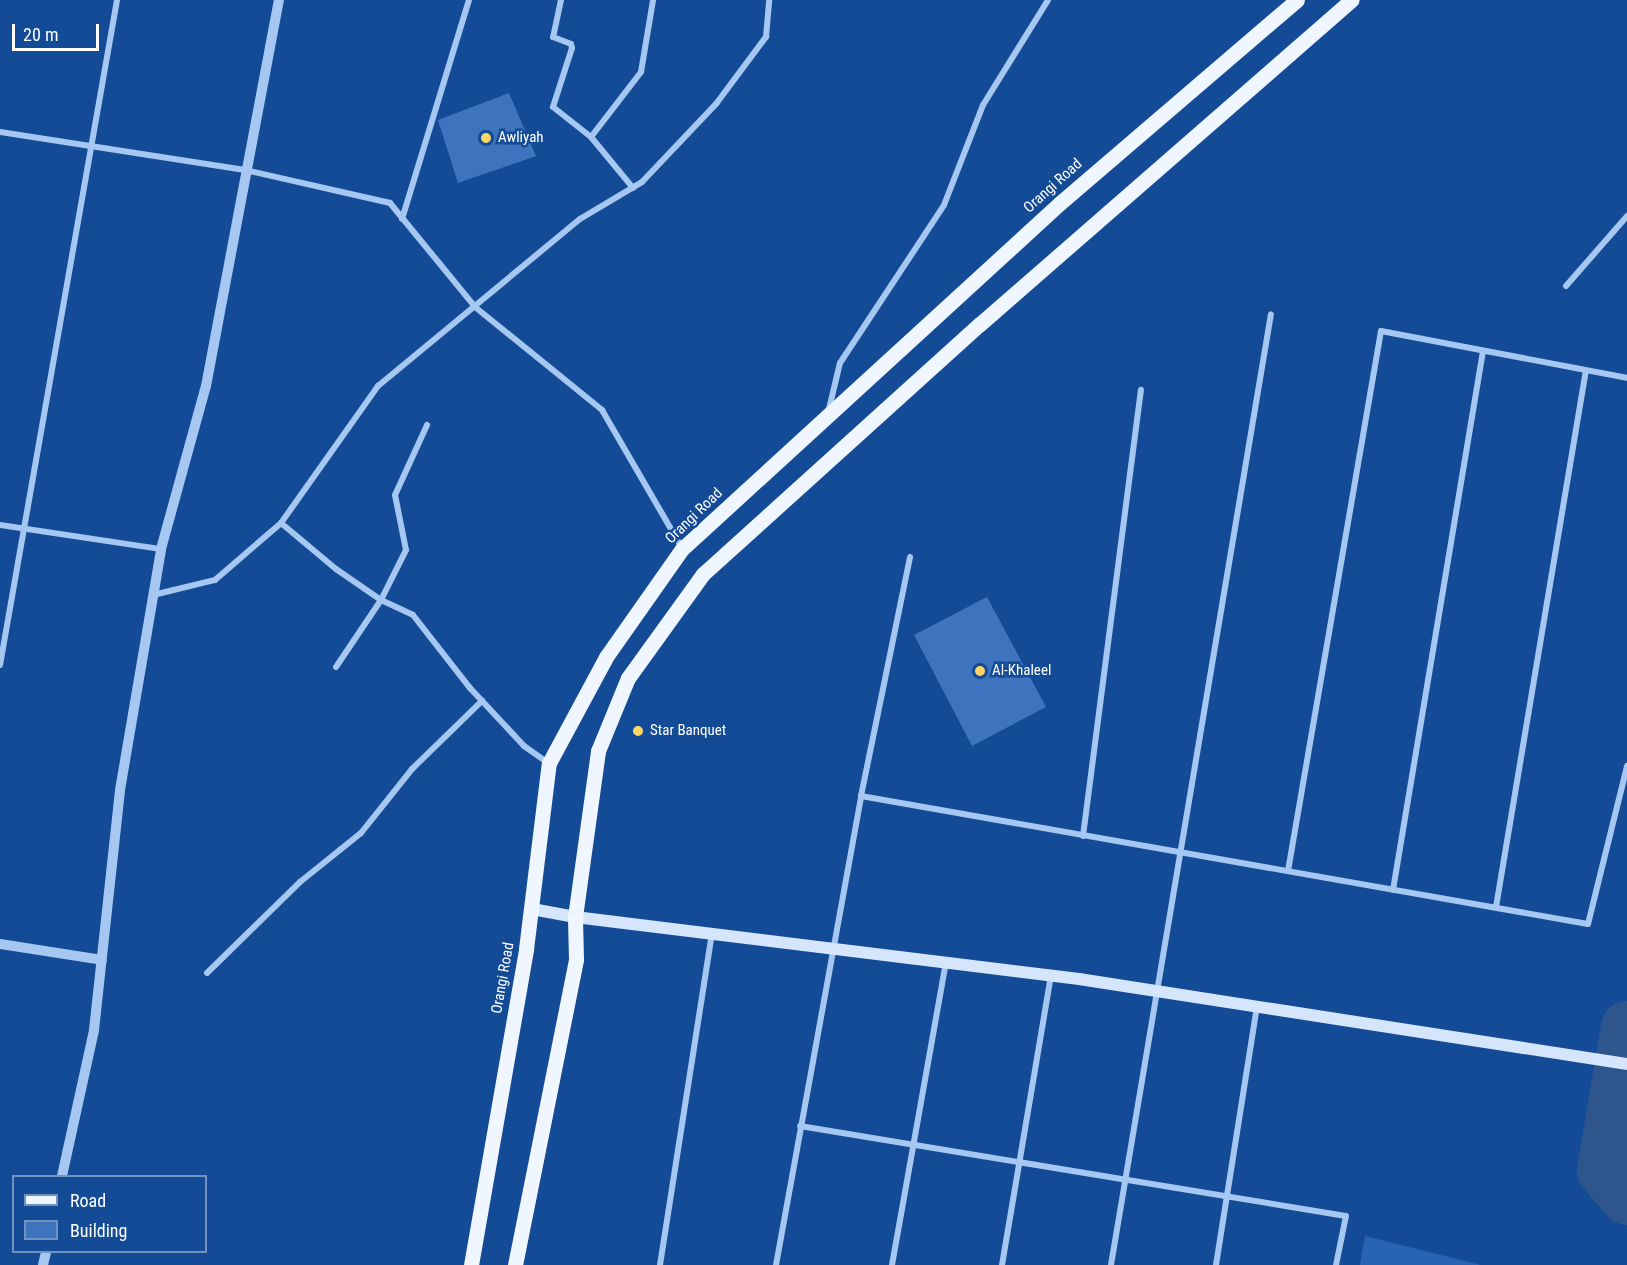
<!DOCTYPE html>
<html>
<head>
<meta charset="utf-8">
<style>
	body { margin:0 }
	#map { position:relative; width:1627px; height:1265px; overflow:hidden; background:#144b96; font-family:"Roboto Condensed",sans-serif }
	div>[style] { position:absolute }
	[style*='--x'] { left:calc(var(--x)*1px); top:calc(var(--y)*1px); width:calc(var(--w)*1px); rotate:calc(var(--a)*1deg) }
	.green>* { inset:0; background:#2864b4 }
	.river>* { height:52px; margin:-26px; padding:0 26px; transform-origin:26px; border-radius:26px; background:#2e568d }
	.building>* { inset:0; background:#3d74bd }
	.minor>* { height:6px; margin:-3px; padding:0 3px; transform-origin:3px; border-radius:3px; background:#a5c7f2 }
	.tertiary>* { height:10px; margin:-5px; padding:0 5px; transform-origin:5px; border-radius:5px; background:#a5c7f2 }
	.secondary>* { height:12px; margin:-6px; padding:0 6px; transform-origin:6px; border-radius:6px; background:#d4e5fc }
	.primary>* { height:15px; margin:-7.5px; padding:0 7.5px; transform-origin:7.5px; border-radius:7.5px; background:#f0f6ff }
	.dots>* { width:16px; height:16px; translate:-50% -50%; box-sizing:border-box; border:3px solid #144b96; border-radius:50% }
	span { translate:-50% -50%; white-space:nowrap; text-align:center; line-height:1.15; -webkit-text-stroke:5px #144b96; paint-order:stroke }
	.poi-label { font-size:15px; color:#fff }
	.left { translate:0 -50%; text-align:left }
	.street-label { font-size:15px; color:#fff }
	.legend { position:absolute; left:12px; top:1175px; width:195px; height:78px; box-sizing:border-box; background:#144b96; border:2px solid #7293c0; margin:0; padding:8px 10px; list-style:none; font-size:18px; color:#fff }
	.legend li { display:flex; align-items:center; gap:12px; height:30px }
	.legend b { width:30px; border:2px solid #7293c0 }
	.scale { position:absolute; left:12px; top:24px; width:87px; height:27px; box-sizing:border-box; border:3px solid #fff; border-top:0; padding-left:8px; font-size:18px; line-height:21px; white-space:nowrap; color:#fff; -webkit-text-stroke:4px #144b96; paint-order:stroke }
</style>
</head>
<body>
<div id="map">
	<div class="green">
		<div style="clip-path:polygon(1365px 1236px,1481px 1265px,1360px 1265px)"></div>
	</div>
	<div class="river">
		<div style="--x:1627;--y:1027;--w:146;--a:99.5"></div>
		<div style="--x:1603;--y:1171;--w:37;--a:49"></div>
	</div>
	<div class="building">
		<div style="clip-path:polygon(509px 93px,536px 156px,458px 183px,438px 120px)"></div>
		<div style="clip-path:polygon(987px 597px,1046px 707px,972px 746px,914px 635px)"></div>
	</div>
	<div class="minor">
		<div style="--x:561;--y:0;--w:38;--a:102"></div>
		<div style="--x:553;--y:37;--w:19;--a:21"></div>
		<div style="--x:571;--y:44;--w:4;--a:76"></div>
		<div style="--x:572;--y:48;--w:62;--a:107.9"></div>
		<div style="--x:553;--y:107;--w:48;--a:38.3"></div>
		<div style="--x:591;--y:137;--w:66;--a:50.5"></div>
		<div style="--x:0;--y:132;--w:248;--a:8.8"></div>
		<div style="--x:245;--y:170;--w:149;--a:12.8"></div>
		<div style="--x:390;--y:203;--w:134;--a:50.7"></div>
		<div style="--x:475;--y:307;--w:164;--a:39"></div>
		<div style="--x:602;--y:410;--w:160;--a:59.9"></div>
		<div style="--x:591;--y:137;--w:82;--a:-52.4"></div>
		<div style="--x:641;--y:72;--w:73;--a:-80.5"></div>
		<div style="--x:402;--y:219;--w:229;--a:-73"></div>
		<div style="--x:1566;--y:286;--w:93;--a:-48.9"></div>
		<div style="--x:829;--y:409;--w:47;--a:-76.6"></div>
		<div style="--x:840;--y:363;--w:189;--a:-56.6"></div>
		<div style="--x:944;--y:205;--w:107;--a:-68.7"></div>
		<div style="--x:983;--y:105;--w:123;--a:-58.2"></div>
		<div style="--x:281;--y:523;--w:72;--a:39.9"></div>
		<div style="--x:336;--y:569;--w:55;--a:34.6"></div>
		<div style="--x:381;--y:600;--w:35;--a:25"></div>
		<div style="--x:413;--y:615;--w:93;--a:52"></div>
		<div style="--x:470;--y:688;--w:79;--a:47"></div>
		<div style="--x:524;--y:746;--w:29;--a:35"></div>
		<div style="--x:0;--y:525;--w:163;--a:8.5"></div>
		<div style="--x:153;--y:595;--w:64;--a:-13.6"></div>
		<div style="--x:215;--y:580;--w:87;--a:-40.8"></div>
		<div style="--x:281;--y:523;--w:168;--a:-54.7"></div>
		<div style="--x:378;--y:386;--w:262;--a:-39.6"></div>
		<div style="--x:580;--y:219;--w:72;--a:-30.8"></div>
		<div style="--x:642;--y:182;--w:108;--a:-46.5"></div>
		<div style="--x:716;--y:104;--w:84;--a:-53.3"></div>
		<div style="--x:766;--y:37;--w:37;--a:-85"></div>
		<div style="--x:0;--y:665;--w:675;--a:-80.02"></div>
		<div style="--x:336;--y:667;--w:81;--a:-56.1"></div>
		<div style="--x:381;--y:600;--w:56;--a:-63.4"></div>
		<div style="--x:406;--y:550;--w:56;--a:-101.3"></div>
		<div style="--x:395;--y:495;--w:77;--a:-65.4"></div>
		<div style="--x:861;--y:796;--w:244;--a:-78.4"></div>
		<div style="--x:1083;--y:836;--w:450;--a:-82.6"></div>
		<div style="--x:1288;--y:871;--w:548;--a:-80.23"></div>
		<div style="--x:1381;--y:331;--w:250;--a:10.8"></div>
		<div style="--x:1393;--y:890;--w:546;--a:-80.52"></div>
		<div style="--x:1496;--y:907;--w:544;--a:-80.49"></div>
		<div style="--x:207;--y:973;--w:130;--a:-44.4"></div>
		<div style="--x:300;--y:882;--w:78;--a:-38.8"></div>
		<div style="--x:361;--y:833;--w:82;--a:-51.4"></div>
		<div style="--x:412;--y:769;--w:98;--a:-44.2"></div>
		<div style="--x:800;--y:1126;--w:553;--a:9.36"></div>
		<div style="--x:1346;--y:1216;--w:50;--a:101.5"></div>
		<div style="--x:660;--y:1265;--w:336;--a:-81.1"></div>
		<div style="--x:776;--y:1265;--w:477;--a:-79.7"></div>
		<div style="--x:861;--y:796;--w:738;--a:9.99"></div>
		<div style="--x:1588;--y:924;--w:163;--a:-76.1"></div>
		<div style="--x:892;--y:1265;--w:308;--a:-79.9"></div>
		<div style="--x:1002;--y:1265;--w:293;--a:-80.4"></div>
		<div style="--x:1111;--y:1265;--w:964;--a:-80.45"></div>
		<div style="--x:1216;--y:1265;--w:261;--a:-81"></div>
	</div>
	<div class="tertiary">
		<div style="--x:0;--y:944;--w:103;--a:8.9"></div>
		<div style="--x:62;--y:1176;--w:149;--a:-77.6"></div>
		<div style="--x:94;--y:1030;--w:241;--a:-83.8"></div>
		<div style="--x:120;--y:790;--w:244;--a:-80.3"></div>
		<div style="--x:161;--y:549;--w:169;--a:-74.6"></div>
		<div style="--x:206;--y:386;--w:393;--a:-79.3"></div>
		<div style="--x:43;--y:1265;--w:13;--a:-77"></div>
	</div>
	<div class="secondary">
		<div style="--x:532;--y:909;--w:44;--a:10.5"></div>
		<div style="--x:575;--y:917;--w:508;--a:7.01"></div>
		<div style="--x:1079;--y:979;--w:555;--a:8.82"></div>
	</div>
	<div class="primary">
		<div style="--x:471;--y:1265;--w:321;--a:-80.1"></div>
		<div style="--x:526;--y:949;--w:187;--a:-83"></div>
		<div style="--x:549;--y:763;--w:120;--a:-61.7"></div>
		<div style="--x:606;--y:657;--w:132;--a:-54.9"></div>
		<div style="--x:682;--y:549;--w:512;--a:-42.47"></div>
		<div style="--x:1060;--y:203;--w:312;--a:-40.6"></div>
		<div style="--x:515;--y:1265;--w:312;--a:-78.7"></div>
		<div style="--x:576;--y:959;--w:42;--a:-91.4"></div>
		<div style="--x:575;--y:917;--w:168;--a:-82.1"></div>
		<div style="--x:598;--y:751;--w:79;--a:-67.7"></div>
		<div style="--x:628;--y:678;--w:128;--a:-54.2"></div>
		<div style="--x:703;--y:574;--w:373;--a:-42.1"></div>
		<div style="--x:980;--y:324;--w:493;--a:-41.1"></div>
	</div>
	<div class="dots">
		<div style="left:486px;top:138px;background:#ffd566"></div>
		<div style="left:980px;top:671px;background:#ffd566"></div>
		<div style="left:638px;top:731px;background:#ffd566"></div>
	</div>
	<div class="poi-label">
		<span class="left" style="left:498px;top:138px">Awliyah</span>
		<span class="left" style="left:992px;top:671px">Al-Khaleel</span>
		<span class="left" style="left:650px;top:731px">Star Banquet</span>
	</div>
	<div class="street-label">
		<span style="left:1053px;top:186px;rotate:-42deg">Orangi Road</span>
		<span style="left:694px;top:516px;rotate:-44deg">Orangi Road</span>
		<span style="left:503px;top:978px;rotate:-80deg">Orangi Road</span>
	</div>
	<ul class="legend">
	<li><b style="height:8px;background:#f0f6ff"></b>Road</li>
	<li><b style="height:16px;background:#3d74bd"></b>Building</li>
	</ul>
	<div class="scale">20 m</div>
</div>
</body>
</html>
